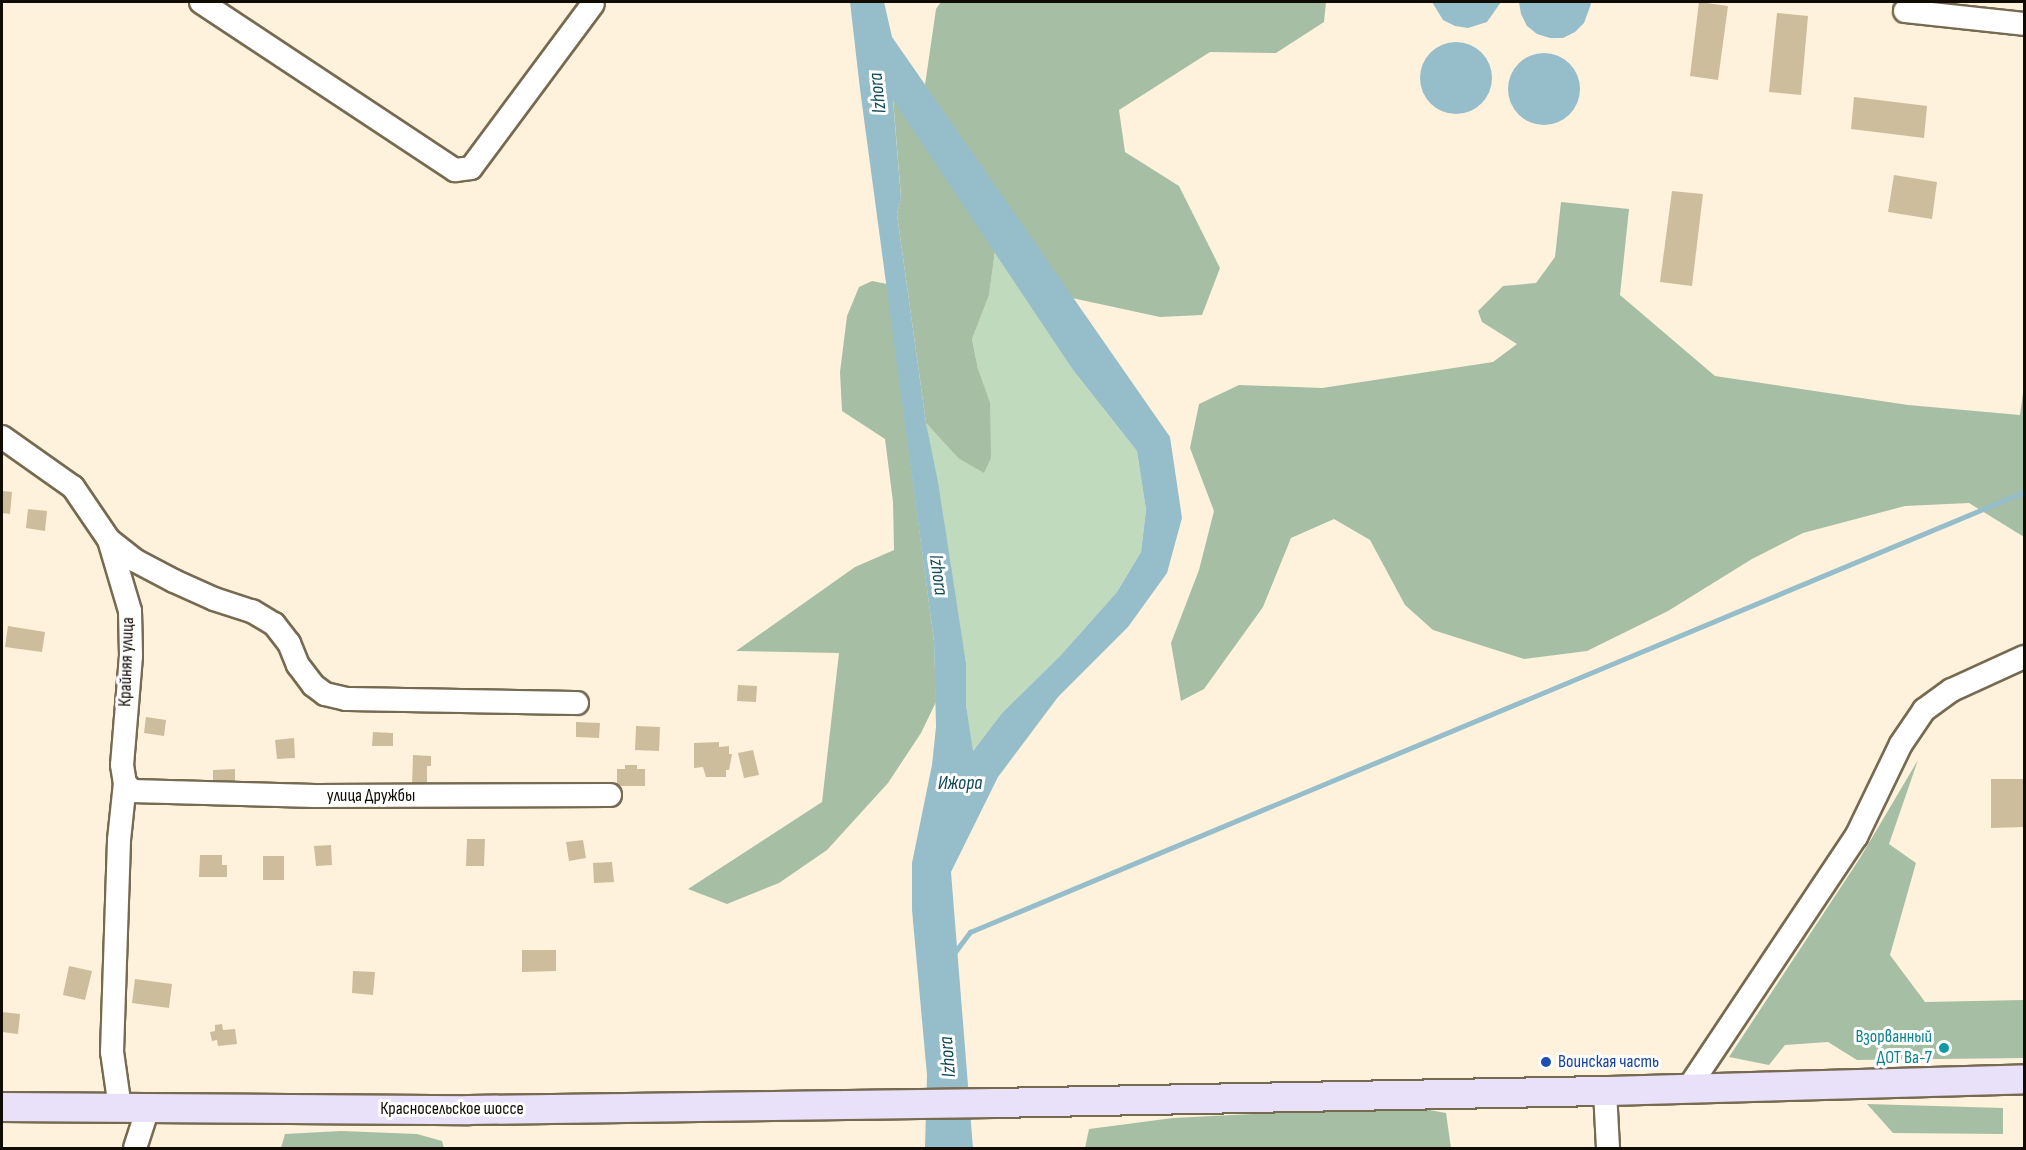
<!DOCTYPE html>
<html>
<head>
<meta charset="utf-8">
<style>
	body { margin:0 }
	#map { position:relative; width:2026px; height:1150px; overflow:hidden; background:#fef2dc; font-family:"Sofia Sans Condensed",sans-serif }
	div>[style] { position:absolute }
	[style*='--x'] { left:calc(var(--x)*1px); top:calc(var(--y)*1px); width:calc(var(--w)*1px); rotate:calc(var(--a)*1deg) }
	.green>* { inset:0; background:#c0dabe }
	.forest>* { inset:0; background:#a6bfa4 }
	.water>* { inset:0; background:#95beca }
	.round { border-radius:50% }
	.stream>* { height:4.5px; margin:-2.25px; padding:0 2.25px; transform-origin:2.25px; border-radius:2.25px; background:#95beca }
	.building>* { inset:0; background:#cdbd9d }
	.roads { filter:drop-shadow(2px 0 #766a51) drop-shadow(-2px 0 #766a51) drop-shadow(0 2px #766a51) drop-shadow(0 -2px #766a51) }
	.minor>* { height:22px; margin:-11px; padding:0 11px; transform-origin:11px; border-radius:11px; background:#fff }
	.major>* { height:28px; margin:-14px; padding:0 14px; transform-origin:14px; border-radius:14px; background:#e9e0fa }
	.dots>* { width:16px; height:16px; translate:-50% -50%; box-sizing:border-box; border:3px solid #fff; border-radius:50% }
	span { translate:-50% -50%; white-space:nowrap; text-align:center; line-height:1.15; -webkit-text-stroke:6px #fff; paint-order:stroke }
	.street-label { font-size:18px; color:#100c04 }
	.culture-label { font-size:18px; color:#0d838f }
	.right { translate:-100% -50%; text-align:right }
	.transit-label { font-size:18px; color:#164399 }
	.left { translate:0 -50%; text-align:left }
	.water-label { font-size:20px; color:#0f4957; font-style:italic }
	.frame { position:absolute; inset:0; border:3px solid #100c04; pointer-events:none }
</style>
</head>
<body>
<div id="map">
	<div class="green">
		<div style="clip-path:polygon(995px 251px,1073px 370px,1137px 451px,1146px 510px,1141px 552px,1117px 592px,1061px 655px,1002px 713px,972px 752px,966px 705px,966px 663px,926px 423px,958px 458px,978px 369px,972px 339px,989px 294px)"></div>
	</div>
	<div class="forest">
		<div style="clip-path:polygon(941px 2px,1326px 2px,1324px 22px,1276px 53px,1210px 52px,1119px 110px,1125px 152px,1179px 186px,1220px 268px,1202px 315px,1160px 317px,1072px 298px,925px 85px,936px 9px)"></div>
		<div style="clip-path:polygon(893px 98px,995px 251px,989px 295px,972px 339px,978px 369px,990px 403px,991px 458px,984px 473px,958px 458px,926px 423px,897px 214px,901px 197px)"></div>
		<div style="clip-path:polygon(1561px 202px,1629px 209px,1620px 295px,1715px 376px,1908px 405px,2020px 415px,2024px 385px,2024px 537px,1969px 503px,1905px 506px,1803px 533px,1752px 559px,1668px 611px,1587px 651px,1524px 659px,1433px 630px,1405px 605px,1370px 540px,1334px 519px,1291px 538px,1263px 607px,1204px 689px,1181px 701px,1171px 643px,1199px 570px,1214px 511px,1190px 448px,1199px 404px,1239px 385px,1322px 388px,1493px 362px,1517px 344px,1482px 322px,1478px 311px,1503px 286px,1536px 283px,1555px 257px)"></div>
		<div style="clip-path:polygon(872px 281px,887px 284px,934px 641px,936px 702px,921px 733px,888px 783px,827px 850px,779px 883px,727px 904px,688px 889px,822px 802px,839px 653px,736px 651px,855px 567px,894px 550px,893px 502px,885px 439px,842px 411px,840px 372px,847px 316px,859px 287px)"></div>
		<div style="clip-path:polygon(1918px 760px,1889px 844px,1916px 863px,1890px 955px,1925px 1002px,2024px 1000px,2024px 1058px,1857px 1060px,1828px 1042px,1785px 1045px,1769px 1065px,1729px 1057px,1860px 858px)"></div>
		<div style="clip-path:polygon(1867px 1104px,2003px 1108px,2003px 1134px,1893px 1133px)"></div>
		<div style="clip-path:polygon(1407px 1106px,1446px 1113px,1451px 1148px,1085px 1148px,1089px 1129px,1173px 1118px)"></div>
		<div style="clip-path:polygon(341px 1131px,417px 1134px,442px 1141px,444px 1148px,281px 1148px,285px 1134px)"></div>
	</div>
	<div class="water">
		<div style="clip-path:polygon(evenodd,850px 2px,884px 2px,892px 37px,1170px 437px,1182px 518px,1167px 573px,1128px 627px,1058px 697px,998px 777px,951px 872px,973px 1148px,925px 1148px,927px 1075px,912px 910px,912px 863px,932px 765px,936px 727px,934px 641px,860px 89px,850px 2px,893px 100px,1073px 370px,1137px 451px,1146px 510px,1141px 552px,1117px 592px,1061px 655px,1002px 713px,973px 751px,966px 705px,966px 663px,938px 482px,926px 423px,897px 214px,901px 198px,893px 100px)"></div>
		<div style="clip-path:polygon(1432px 2px,1501px 2px,1487px 22px,1468px 28px,1455px 26px,1443px 20px)"></div>
		<div style="clip-path:polygon(1519px 2px,1590px 2px,1591px 4px,1584px 23px,1575px 32px,1563px 38px,1550px 38px,1537px 34px,1527px 26px,1521px 14px)"></div>
		<div class="round" style="left:1420px;top:42px;width:72px;height:72px"></div>
		<div class="round" style="left:1508px;top:53px;width:72px;height:72px"></div>
	</div>
	<div class="stream">
		<div style="--x:955;--y:952;--w:25;--a:-53"></div>
		<div style="--x:970;--y:932;--w:1142;--a:-22.66"></div>
	</div>
	<div class="building">
		<div style="clip-path:polygon(1699px 2px,1728px 6px,1718px 80px,1690px 76px)"></div>
		<div style="clip-path:polygon(1777px 13px,1808px 16px,1801px 95px,1769px 92px)"></div>
		<div style="clip-path:polygon(1854px 97px,1927px 106px,1924px 138px,1851px 129px)"></div>
		<div style="clip-path:polygon(1894px 175px,1937px 182px,1932px 219px,1888px 212px)"></div>
		<div style="clip-path:polygon(1672px 191px,1703px 194px,1692px 286px,1660px 282px)"></div>
		<div style="clip-path:polygon(2px 491px,12px 492px,10px 514px,2px 513px)"></div>
		<div style="clip-path:polygon(28px 509px,47px 511px,45px 531px,26px 528px)"></div>
		<div style="clip-path:polygon(8px 626px,45px 632px,42px 652px,5px 647px)"></div>
		<div style="clip-path:polygon(738px 685px,757px 686px,756px 702px,737px 701px)"></div>
		<div style="clip-path:polygon(146px 717px,166px 720px,164px 736px,144px 733px)"></div>
		<div style="clip-path:polygon(576px 722px,600px 723px,599px 738px,576px 737px)"></div>
		<div style="clip-path:polygon(636px 726px,660px 727px,659px 751px,635px 750px)"></div>
		<div style="clip-path:polygon(373px 732px,393px 733px,393px 746px,372px 746px)"></div>
		<div style="clip-path:polygon(294px 738px,295px 758px,277px 759px,275px 740px)"></div>
		<div style="clip-path:polygon(719px 742px,719px 747px,729px 746px,729px 754px,732px 754px,729px 770px,726px 770px,726px 777px,706px 777px,703px 767px,694px 768px,694px 743px)"></div>
		<div style="clip-path:polygon(753px 750px,759px 775px,744px 778px,738px 753px)"></div>
		<div style="clip-path:polygon(413px 755px,431px 756px,431px 766px,427px 766px,427px 786px,412px 785px)"></div>
		<div style="clip-path:polygon(625px 765px,637px 765px,637px 769px,645px 769px,645px 786px,617px 786px,617px 769px,625px 769px)"></div>
		<div style="clip-path:polygon(235px 769px,235px 786px,213px 786px,213px 770px)"></div>
		<div style="clip-path:polygon(1991px 779px,2024px 779px,2024px 827px,1991px 828px)"></div>
		<div style="clip-path:polygon(467px 839px,485px 839px,484px 866px,466px 866px)"></div>
		<div style="clip-path:polygon(583px 840px,586px 858px,569px 861px,566px 842px)"></div>
		<div style="clip-path:polygon(331px 845px,332px 865px,316px 866px,314px 846px)"></div>
		<div style="clip-path:polygon(200px 855px,222px 855px,222px 865px,227px 865px,227px 877px,199px 877px)"></div>
		<div style="clip-path:polygon(263px 856px,284px 856px,284px 880px,263px 880px)"></div>
		<div style="clip-path:polygon(612px 862px,614px 882px,594px 883px,593px 863px)"></div>
		<div style="clip-path:polygon(522px 950px,556px 950px,556px 971px,522px 972px)"></div>
		<div style="clip-path:polygon(69px 966px,92px 971px,85px 1000px,63px 995px)"></div>
		<div style="clip-path:polygon(353px 971px,375px 972px,373px 995px,352px 993px)"></div>
		<div style="clip-path:polygon(135px 979px,172px 984px,169px 1008px,132px 1003px)"></div>
		<div style="clip-path:polygon(2px 1012px,20px 1014px,18px 1034px,2px 1032px)"></div>
		<div style="clip-path:polygon(222px 1024px,223px 1030px,235px 1029px,237px 1044px,218px 1046px,217px 1040px,212px 1041px,210px 1032px,215px 1031px,215px 1025px)"></div>
	</div>
	<div class="roads">
		<div class="minor">
			<div style="--x:201;--y:2;--w:305;--a:33.5"></div>
			<div style="--x:455;--y:170;--w:16;--a:-7"></div>
			<div style="--x:471;--y:168;--w:204;--a:-53.4"></div>
			<div style="--x:1905;--y:11;--w:120;--a:6.2"></div>
			<div style="--x:2;--y:437;--w:87;--a:35.2"></div>
			<div style="--x:73;--y:487;--w:64;--a:55.8"></div>
			<div style="--x:109;--y:540;--w:74;--a:73.5"></div>
			<div style="--x:130;--y:611;--w:45;--a:88.7"></div>
			<div style="--x:131;--y:656;--w:109;--a:94.7"></div>
			<div style="--x:122;--y:765;--w:18;--a:81"></div>
			<div style="--x:125;--y:783;--w:11;--a:49"></div>
			<div style="--x:132;--y:791;--w:183;--a:1.6"></div>
			<div style="--x:315;--y:796;--w:295;--a:-0.2"></div>
			<div style="--x:109;--y:540;--w:34;--a:38"></div>
			<div style="--x:136;--y:561;--w:43;--a:27.8"></div>
			<div style="--x:174;--y:581;--w:44;--a:24.2"></div>
			<div style="--x:214;--y:599;--w:40;--a:18"></div>
			<div style="--x:252;--y:611;--w:26;--a:31"></div>
			<div style="--x:274;--y:624;--w:24;--a:52"></div>
			<div style="--x:289;--y:643;--w:24;--a:68"></div>
			<div style="--x:298;--y:665;--w:25;--a:53"></div>
			<div style="--x:313;--y:685;--w:15;--a:37"></div>
			<div style="--x:325;--y:694;--w:22;--a:13"></div>
			<div style="--x:346;--y:699;--w:231;--a:1"></div>
			<div style="--x:1689;--y:1087;--w:301;--a:-56.3"></div>
			<div style="--x:1856;--y:837;--w:103;--a:-64.2"></div>
			<div style="--x:1901;--y:744;--w:41;--a:-55.9"></div>
			<div style="--x:1924;--y:710;--w:34;--a:-36"></div>
			<div style="--x:1952;--y:690;--w:79;--a:-24.6"></div>
			<div style="--x:1605;--y:1091;--w:57;--a:87"></div>
			<div style="--x:120;--y:1108;--w:57;--a:-98.1"></div>
			<div style="--x:112;--y:1052;--w:212;--a:-88.1"></div>
			<div style="--x:119;--y:840;--w:57;--a:-84"></div>
			<div style="--x:135;--y:1148;--w:42;--a:-72"></div>
		</div>
		<div class="major">
			<div style="--x:2;--y:1107;--w:467;--a:0.4"></div>
			<div style="--x:469;--y:1110;--w:525;--a:-0.76"></div>
			<div style="--x:994;--y:1103;--w:611;--a:-1.13"></div>
			<div style="--x:1605;--y:1091;--w:419;--a:-1.6"></div>
		</div>
	</div>
	<div class="dots">
		<div style="left:1944px;top:1048px;background:#0f9aa8"></div>
		<div style="left:1546px;top:1062px;background:#1a4fb4"></div>
	</div>
	<div class="street-label">
		<span style="left:127px;top:662px;rotate:-88deg">Крайняя улица</span>
		<span style="left:371px;top:796px">улица Дружбы</span>
		<span style="left:452px;top:1109px">Красносельское шоссе</span>
	</div>
	<div class="culture-label">
		<span class="right" style="left:1932px;top:1048px">Взорванный<br>ДОТ Ва-7</span>
	</div>
	<div class="transit-label">
		<span class="left" style="left:1558px;top:1062px">Воинская часть</span>
	</div>
	<div class="water-label">
		<span style="left:878px;top:93px;rotate:-96deg">Izhora</span>
		<span style="left:938px;top:575px;rotate:82deg">Izhora</span>
		<span style="left:960px;top:783px">Ижора</span>
		<span style="left:948px;top:1057px;rotate:-94deg">Izhora</span>
	</div>
	<div class="frame"></div>
</div>
</body>
</html>
